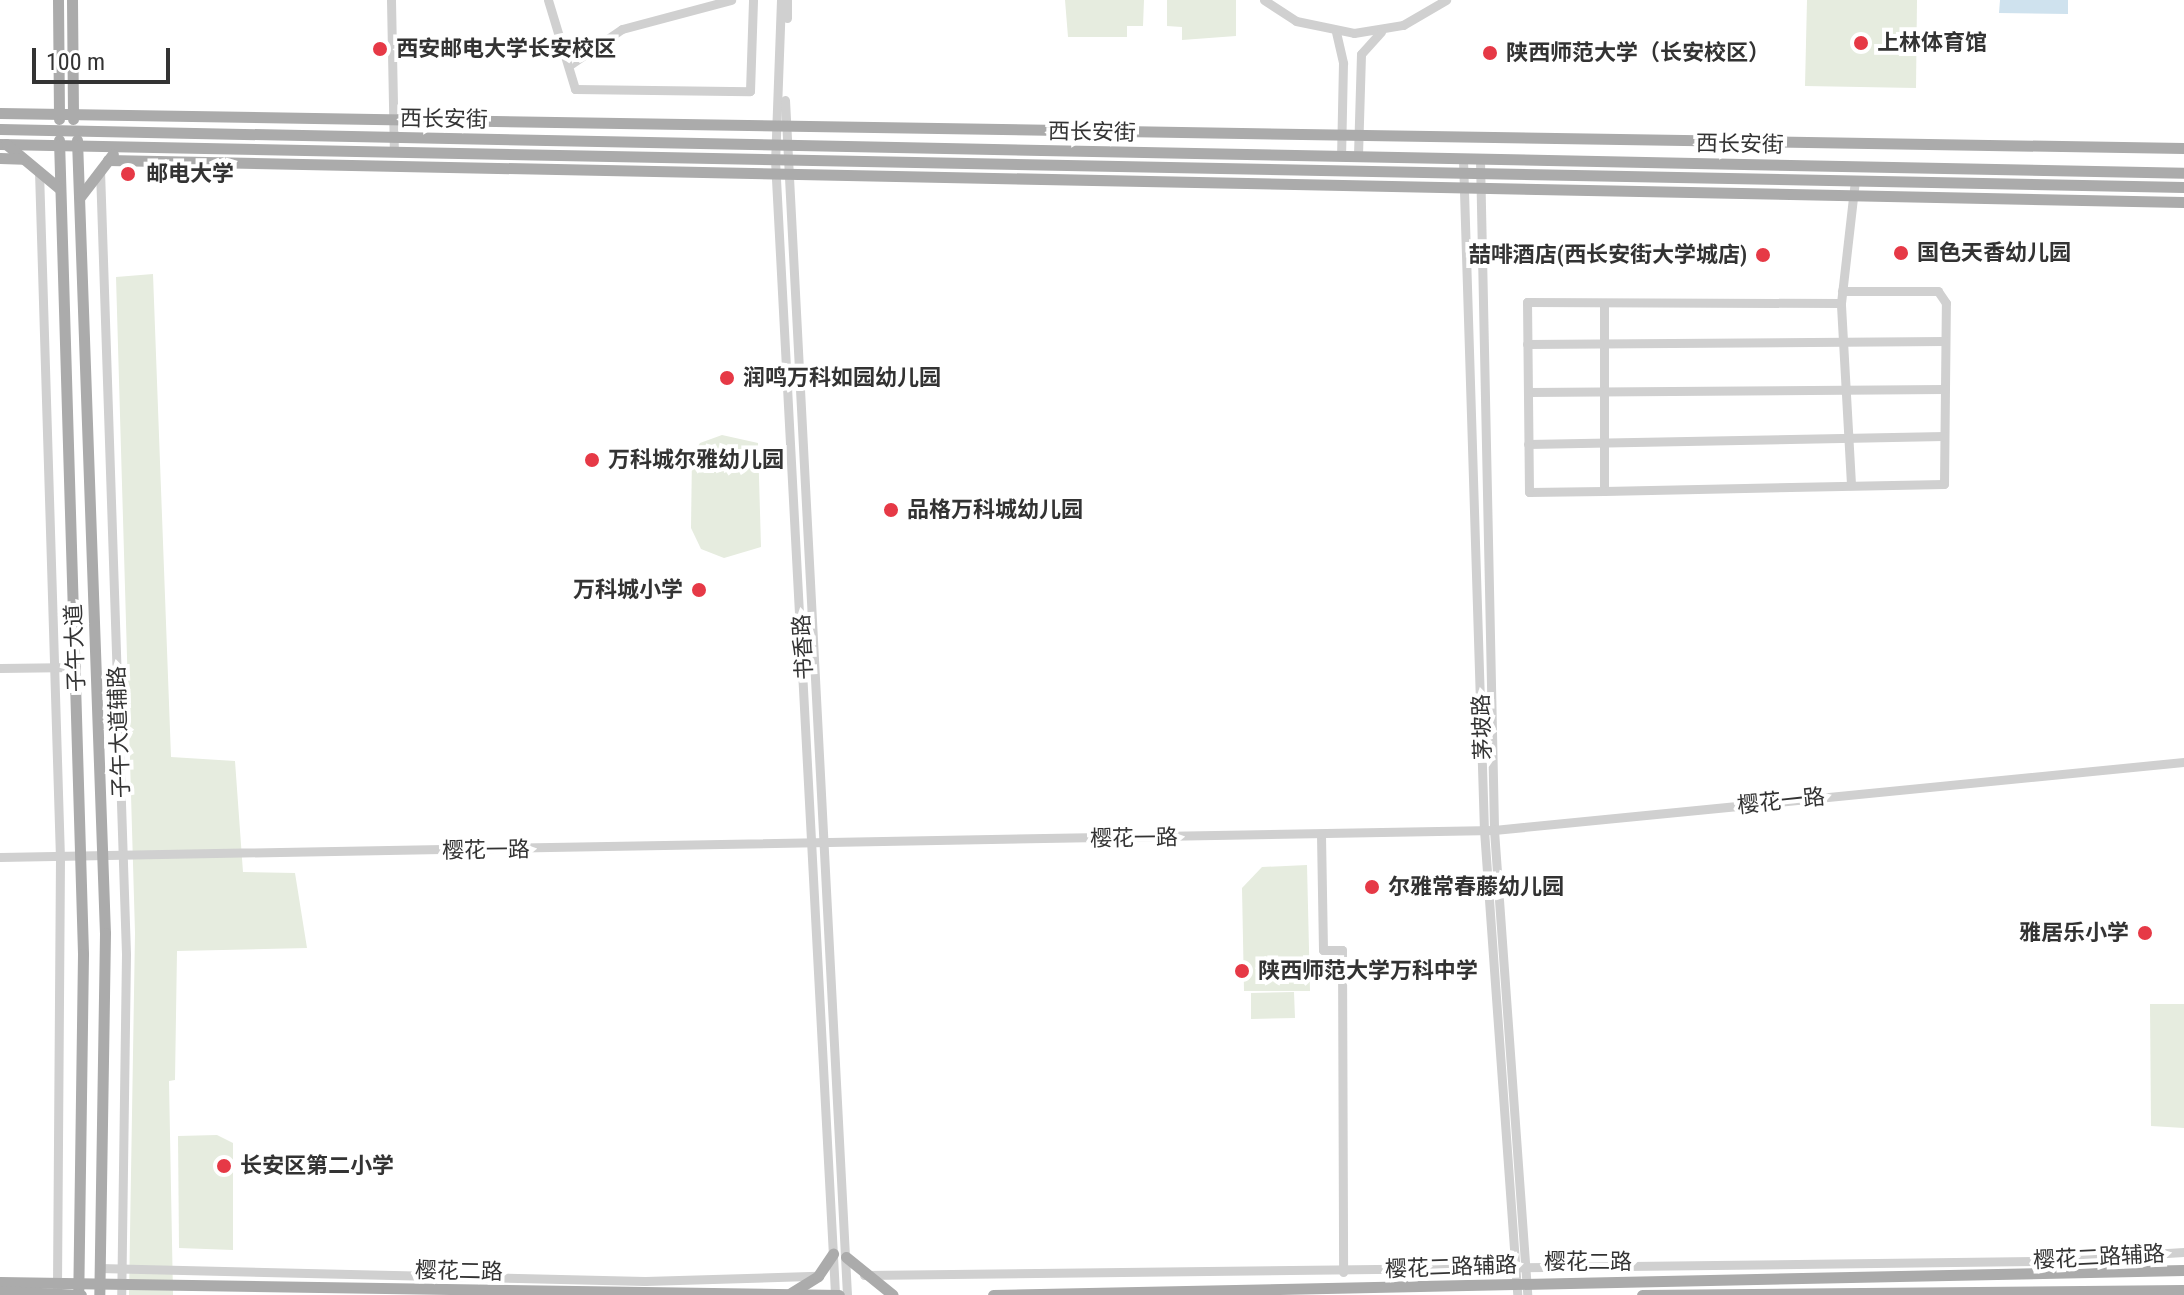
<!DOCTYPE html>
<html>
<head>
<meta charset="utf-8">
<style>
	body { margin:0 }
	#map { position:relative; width:2184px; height:1295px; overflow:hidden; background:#fff; font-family:"Roboto Condensed","Noto Sans SC",sans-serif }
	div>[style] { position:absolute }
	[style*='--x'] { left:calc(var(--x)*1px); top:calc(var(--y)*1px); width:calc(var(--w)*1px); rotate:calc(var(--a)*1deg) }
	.green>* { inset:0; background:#e6ecdf }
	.water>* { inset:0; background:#cfe2ee }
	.minor>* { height:9px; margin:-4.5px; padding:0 4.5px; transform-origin:4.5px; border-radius:4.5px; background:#d0d0d0 }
	.major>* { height:11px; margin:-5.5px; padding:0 5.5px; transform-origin:5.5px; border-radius:5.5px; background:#ababab }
	.dots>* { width:22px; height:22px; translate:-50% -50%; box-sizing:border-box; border:4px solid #fff; border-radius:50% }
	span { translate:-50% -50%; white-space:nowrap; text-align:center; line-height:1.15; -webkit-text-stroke:8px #fff; paint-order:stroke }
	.poi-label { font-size:22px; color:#333; font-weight:700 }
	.left { translate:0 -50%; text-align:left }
	.right { translate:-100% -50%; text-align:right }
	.street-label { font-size:22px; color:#333 }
	.scale { position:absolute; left:32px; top:48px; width:138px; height:36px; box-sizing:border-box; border:4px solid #333; border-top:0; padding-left:10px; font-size:24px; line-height:28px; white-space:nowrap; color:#333; -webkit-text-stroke:6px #fff; paint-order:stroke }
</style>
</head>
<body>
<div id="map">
	<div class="green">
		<div style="clip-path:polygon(1065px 0,1144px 0,1143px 26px,1127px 26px,1127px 37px,1068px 37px)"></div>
		<div style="clip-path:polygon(1167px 0,1236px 0,1236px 36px,1182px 40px,1182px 27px,1167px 26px)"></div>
		<div style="clip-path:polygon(1807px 0,1917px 0,1916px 88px,1805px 86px)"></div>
		<div style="clip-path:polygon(153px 274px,171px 757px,235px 761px,243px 872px,295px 873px,307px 948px,177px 951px,175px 1080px,169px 1081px,173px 1295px,129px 1295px,135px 933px,116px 277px)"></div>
		<div style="clip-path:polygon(722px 435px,758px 443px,761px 547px,724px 558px,701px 549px,691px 528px,692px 455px,700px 443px)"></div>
		<div style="clip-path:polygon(1307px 865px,1310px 991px,1244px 991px,1242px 888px,1262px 867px)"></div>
		<div style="clip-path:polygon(1294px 992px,1295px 1018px,1251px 1019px,1251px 993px)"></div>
		<div style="clip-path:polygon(2150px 1004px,2184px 1004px,2184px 1128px,2151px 1126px)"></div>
		<div style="clip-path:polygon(217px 1135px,233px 1143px,233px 1250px,179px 1248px,178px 1136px)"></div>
	</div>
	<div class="water">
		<div style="clip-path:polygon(2000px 0,2068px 0,2068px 14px,1999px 13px)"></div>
	</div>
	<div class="minor">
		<div style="--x:391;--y:0;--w:152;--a:88.9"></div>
		<div style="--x:548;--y:0;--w:93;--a:73.1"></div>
		<div style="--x:575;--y:89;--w:175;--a:0.7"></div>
		<div style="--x:750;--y:91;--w:91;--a:-88.1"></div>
		<div style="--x:781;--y:0;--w:160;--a:92.1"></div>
		<div style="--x:775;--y:160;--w:1137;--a:86.97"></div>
		<div style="--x:1264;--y:0;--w:38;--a:33"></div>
		<div style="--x:1296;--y:21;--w:59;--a:11.7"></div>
		<div style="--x:1354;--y:33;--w:50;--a:-9.3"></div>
		<div style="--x:1403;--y:25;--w:50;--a:-30.2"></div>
		<div style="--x:787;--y:18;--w:18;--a:-90"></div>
		<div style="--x:1336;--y:32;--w:32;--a:77"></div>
		<div style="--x:1343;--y:63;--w:93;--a:91.2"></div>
		<div style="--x:571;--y:64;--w:62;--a:-34.5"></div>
		<div style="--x:622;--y:29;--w:113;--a:-14.9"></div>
		<div style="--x:785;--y:100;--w:1197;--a:87.03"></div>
		<div style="--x:1358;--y:155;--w:101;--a:-88.3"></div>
		<div style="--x:1361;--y:54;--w:30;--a:-48"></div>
		<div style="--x:1463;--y:159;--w:671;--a:88.21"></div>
		<div style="--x:1484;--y:830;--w:466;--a:85.9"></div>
		<div style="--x:1480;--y:159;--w:671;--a:88.8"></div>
		<div style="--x:1494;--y:830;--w:466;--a:85.9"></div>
		<div style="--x:100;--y:170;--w:784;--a:88.1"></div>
		<div style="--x:126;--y:954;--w:341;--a:90.8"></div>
		<div style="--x:39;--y:171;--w:686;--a:88.25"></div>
		<div style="--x:60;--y:857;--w:431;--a:90.4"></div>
		<div style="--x:1604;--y:303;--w:188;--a:90"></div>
		<div style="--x:1604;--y:491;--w:340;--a:-1.2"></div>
		<div style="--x:1944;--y:484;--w:181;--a:-89.4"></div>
		<div style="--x:1946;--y:303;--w:14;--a:-124"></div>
		<div style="--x:1938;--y:291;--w:96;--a:180"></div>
		<div style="--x:1527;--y:344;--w:418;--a:-0.4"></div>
		<div style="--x:1528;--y:392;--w:416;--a:-0.4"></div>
		<div style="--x:1528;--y:444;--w:416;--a:-1.1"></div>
		<div style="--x:1851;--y:484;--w:181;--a:-93.2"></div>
		<div style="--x:1841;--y:303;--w:123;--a:-83.5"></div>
		<div style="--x:1604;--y:491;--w:75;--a:179.2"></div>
		<div style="--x:1529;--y:492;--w:190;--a:-90.6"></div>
		<div style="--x:1527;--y:302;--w:314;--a:0.2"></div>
		<div style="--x:0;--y:668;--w:76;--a:-0.8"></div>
		<div style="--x:1321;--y:835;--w:115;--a:89"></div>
		<div style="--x:1323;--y:950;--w:19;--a:0"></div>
		<div style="--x:1342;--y:950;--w:322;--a:89.8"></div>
		<div style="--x:0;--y:857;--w:1494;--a:-1.04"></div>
		<div style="--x:1494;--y:830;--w:693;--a:-5.63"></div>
		<div style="--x:99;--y:1268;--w:546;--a:1.36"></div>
		<div style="--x:645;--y:1281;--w:173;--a:-1.7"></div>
		<div style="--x:864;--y:1275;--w:1172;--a:-0.68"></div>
		<div style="--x:2036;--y:1261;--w:148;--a:-3.5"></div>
	</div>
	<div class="major">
		<div style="--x:58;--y:0;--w:119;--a:89.5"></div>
		<div style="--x:72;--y:0;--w:119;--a:89.5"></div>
		<div style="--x:0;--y:113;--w:2184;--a:0.92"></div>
		<div style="--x:0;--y:129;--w:2184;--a:1.15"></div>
		<div style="--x:59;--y:140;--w:814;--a:88.31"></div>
		<div style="--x:83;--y:954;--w:341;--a:90.8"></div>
		<div style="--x:77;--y:140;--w:793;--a:87.98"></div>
		<div style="--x:105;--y:933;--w:362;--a:90.9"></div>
		<div style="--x:0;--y:144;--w:2184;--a:1.13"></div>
		<div style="--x:6;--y:144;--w:70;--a:39.8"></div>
		<div style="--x:0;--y:158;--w:23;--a:2"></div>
		<div style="--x:108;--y:160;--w:2076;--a:1.16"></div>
		<div style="--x:80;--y:197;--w:54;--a:-52.5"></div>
		<div style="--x:846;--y:1257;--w:60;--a:39"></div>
		<div style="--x:0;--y:1282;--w:839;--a:0.89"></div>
		<div style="--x:0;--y:1291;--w:81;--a:2.8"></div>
		<div style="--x:791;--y:1293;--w:32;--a:-32"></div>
		<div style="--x:818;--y:1276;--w:27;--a:-56"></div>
		<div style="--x:993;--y:1295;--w:1191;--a:-1.2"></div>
		<div style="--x:1642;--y:1295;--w:542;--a:-0.53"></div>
	</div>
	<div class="dots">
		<div style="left:1861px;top:43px;background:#e63946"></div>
		<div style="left:380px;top:49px;background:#e63946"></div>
		<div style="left:1490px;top:53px;background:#e63946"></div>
		<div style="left:128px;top:174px;background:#e63946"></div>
		<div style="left:1901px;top:253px;background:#e63946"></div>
		<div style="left:1763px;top:255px;background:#e63946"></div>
		<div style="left:727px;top:378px;background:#e63946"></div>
		<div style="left:592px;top:460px;background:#e63946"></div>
		<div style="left:891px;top:510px;background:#e63946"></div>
		<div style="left:699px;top:590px;background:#e63946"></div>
		<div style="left:1372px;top:887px;background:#e63946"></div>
		<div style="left:2145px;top:933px;background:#e63946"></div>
		<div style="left:1242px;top:971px;background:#e63946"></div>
		<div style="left:224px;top:1166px;background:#e63946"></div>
	</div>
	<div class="poi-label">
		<span class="left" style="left:1877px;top:43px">上林体育馆</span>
		<span class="left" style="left:396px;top:49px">西安邮电大学长安校区</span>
		<span class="left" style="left:1506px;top:53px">陕西师范大学（长安校区）</span>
		<span class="left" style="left:146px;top:174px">邮电大学</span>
		<span class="left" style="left:1917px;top:253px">国色天香幼儿园</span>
		<span class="right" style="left:1747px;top:255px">喆啡酒店(西长安街大学城店)</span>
		<span class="left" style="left:743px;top:378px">润鸣万科如园幼儿园</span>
		<span class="left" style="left:608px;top:460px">万科城尔雅幼儿园</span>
		<span class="left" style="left:907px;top:510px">品格万科城幼儿园</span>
		<span class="right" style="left:683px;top:590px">万科城小学</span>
		<span class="left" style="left:1388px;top:887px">尔雅常春藤幼儿园</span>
		<span class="right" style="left:2129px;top:933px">雅居乐小学</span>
		<span class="left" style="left:1258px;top:971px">陕西师范大学万科中学</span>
		<span class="left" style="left:240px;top:1166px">长安区第二小学</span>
	</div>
	<div class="street-label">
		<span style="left:444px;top:119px;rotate:1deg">西长安街</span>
		<span style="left:1092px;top:132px;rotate:1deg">西长安街</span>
		<span style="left:1740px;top:144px;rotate:1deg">西长安街</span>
		<span style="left:803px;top:647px;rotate:-93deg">书香路</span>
		<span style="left:75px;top:648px;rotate:-92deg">子午大道</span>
		<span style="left:1482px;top:727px;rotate:-92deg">茅坡路</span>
		<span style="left:119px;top:732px;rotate:-92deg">子午大道辅路</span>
		<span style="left:1781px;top:801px;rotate:-6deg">樱花一路</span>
		<span style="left:1134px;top:838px;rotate:-1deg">樱花一路</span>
		<span style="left:486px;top:850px;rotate:-1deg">樱花一路</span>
		<span style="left:2099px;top:1257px;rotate:-3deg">樱花二路辅路</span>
		<span style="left:1588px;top:1262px">樱花二路</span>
		<span style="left:1451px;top:1267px;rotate:-2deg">樱花二路辅路</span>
		<span style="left:459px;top:1271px;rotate:1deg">樱花二路</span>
	</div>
	<div class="scale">100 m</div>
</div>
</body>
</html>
